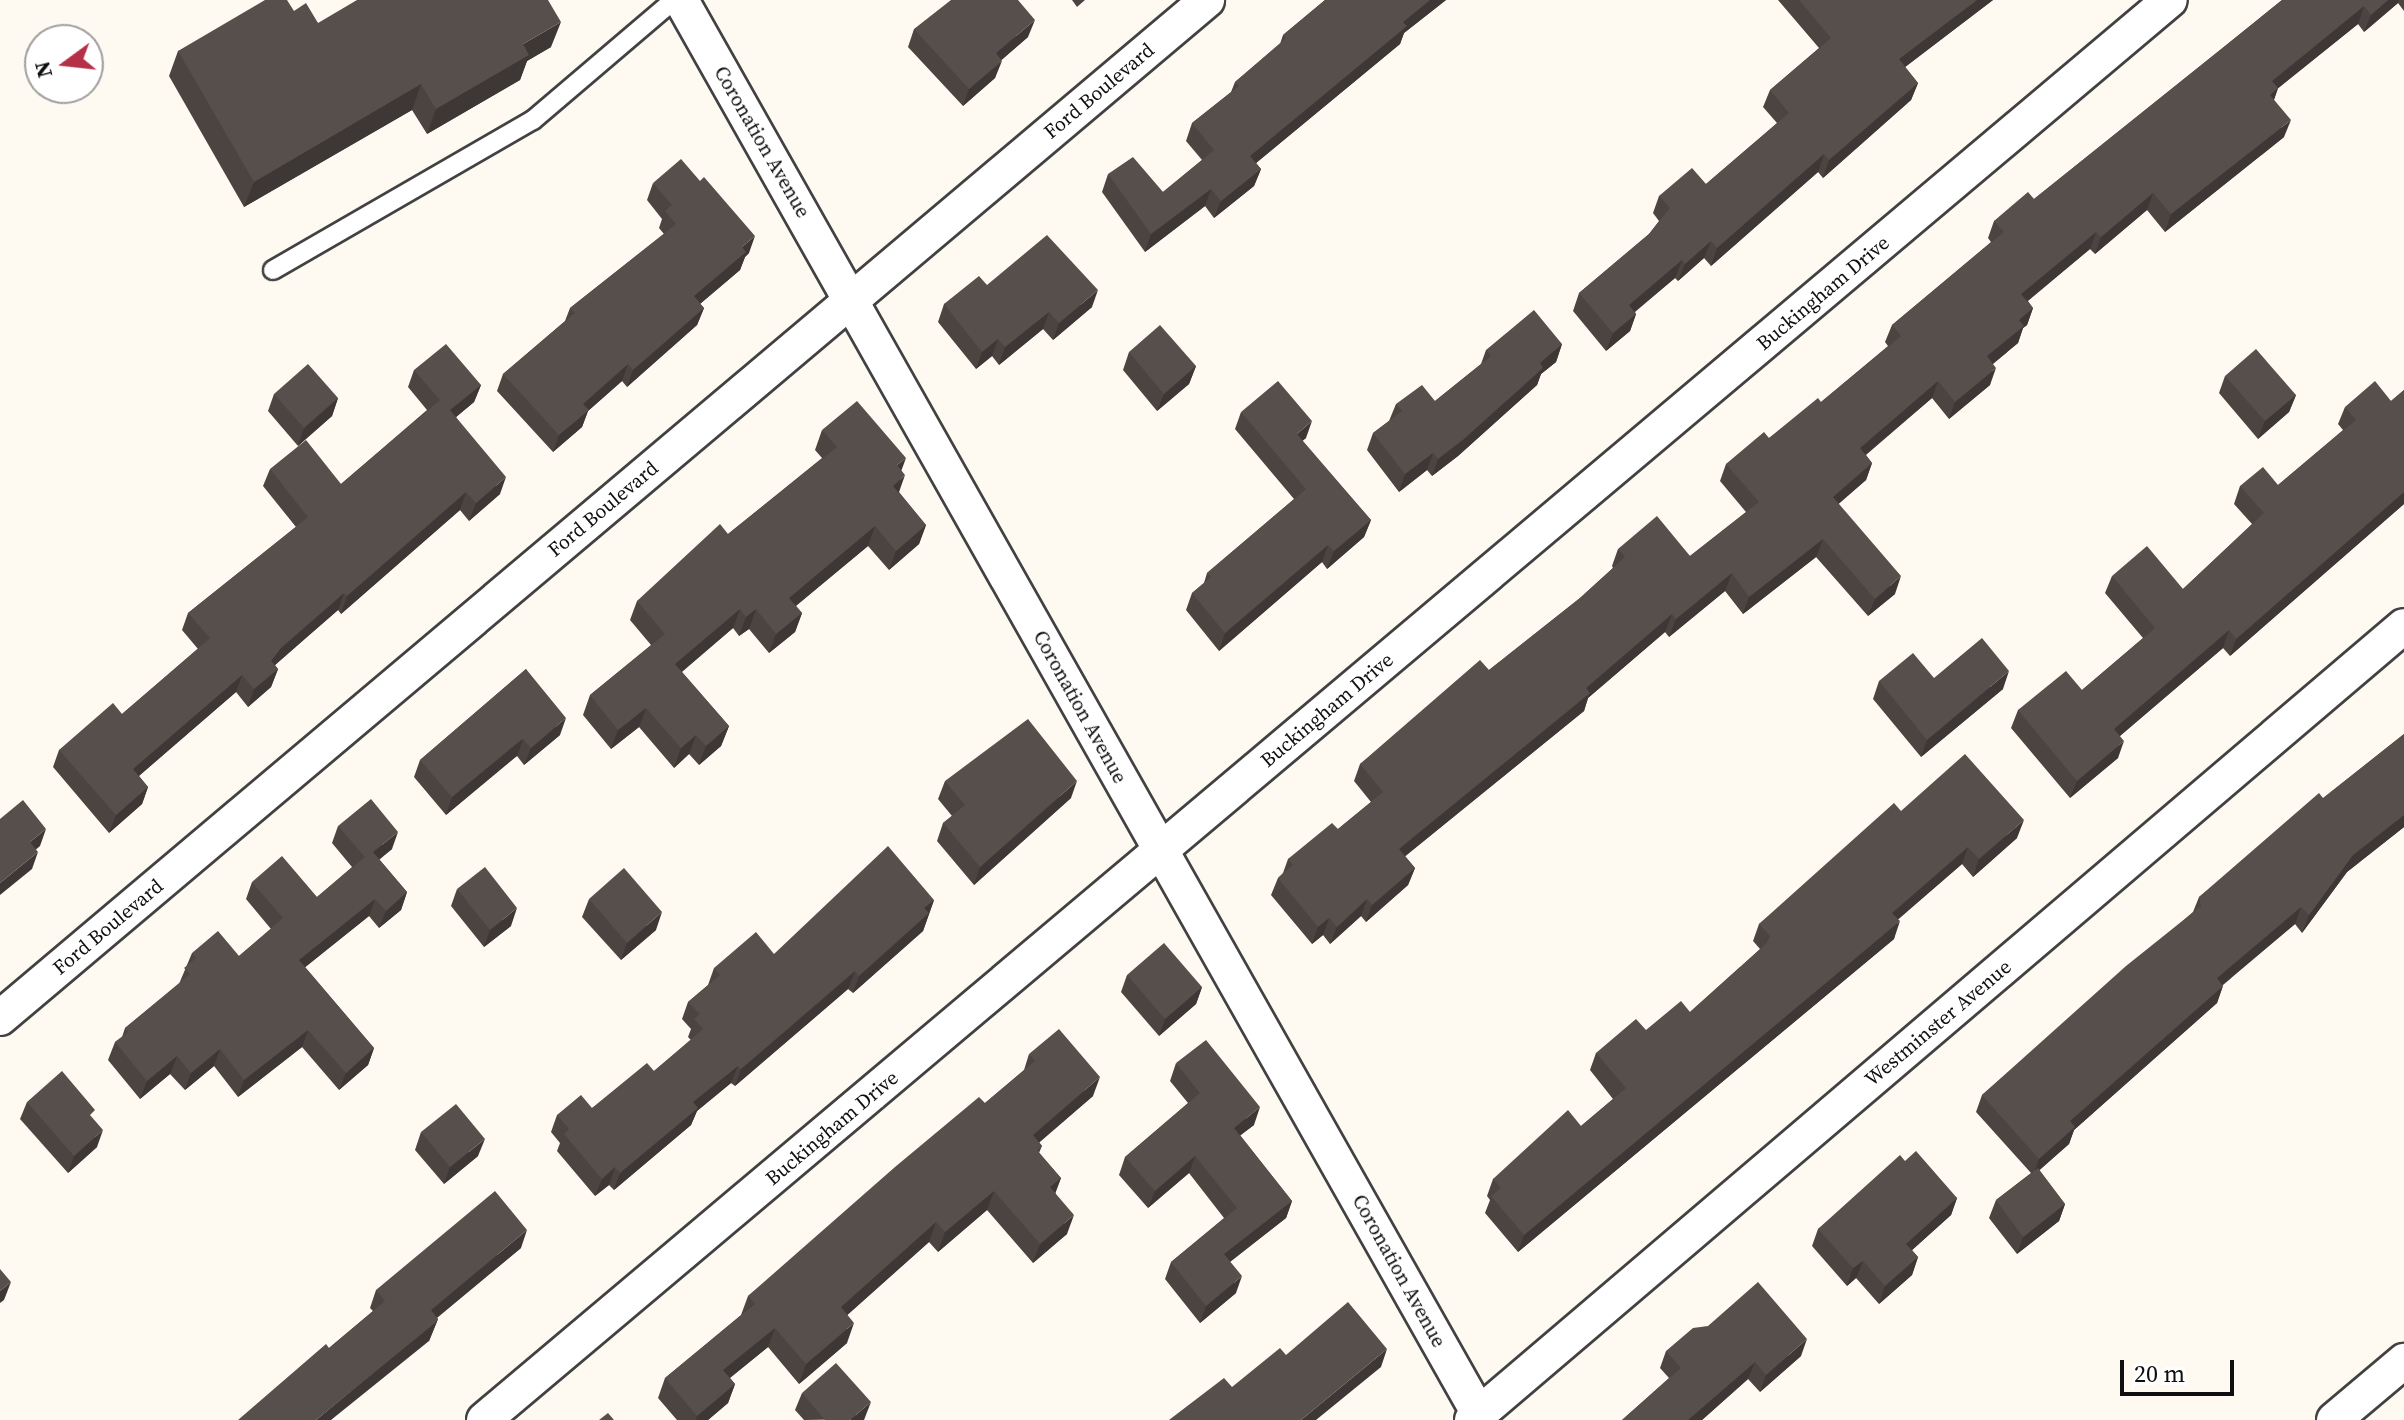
<!DOCTYPE html>
<html>
<head>
<meta charset="utf-8">
<style>
	body { margin:0 }
	#map { position:relative; width:2404px; height:1420px; overflow:hidden; background:#fefaf2; font-family:"Source Serif 4",serif }
	div>[style] { position:absolute }
	[style*='--x'] { left:calc(var(--x)*1px); top:calc(var(--y)*1px); width:calc(var(--w)*1px); rotate:calc(var(--a)*1deg) }
	.roads { filter:drop-shadow(2px 0 #424242) drop-shadow(-2px 0 #424242) drop-shadow(0 2px #424242) drop-shadow(0 -2px #424242) }
	.lane>* { height:18px; margin:-9px; padding:0 9px; transform-origin:9px; border-radius:9px; background:#fff }
	.street>* { height:34px; margin:-17px; padding:0 17px; transform-origin:17px; border-radius:17px; background:#fff }
	.wall>* { inset:0; background:#4b4441 }
	.shaded-wall>* { inset:0; background:#3d3735 }
	.building>* { inset:0; background:#574f4c }
	span { translate:-50% -50%; white-space:nowrap; text-align:center; line-height:1.15; -webkit-text-stroke:8px #fff; paint-order:stroke }
	.street-label { font-size:20px; color:#0f0f0f }
	.north { position:absolute; left:24px; top:24px; width:80px; height:80px; box-sizing:border-box; background:#fff; border:2px solid #9f9f9f; border-radius:50%; rotate:255deg; font-size:22px; font-weight:700; line-height:32px; text-align:center; color:#0f0f0f }
	.north::after { content:''; display:block; margin:auto; width:28px; height:36px; background:#b53148; clip-path:polygon(50% 0,100% 100%,50% 72%,0 100%) }
	.scale { position:absolute; left:2120px; top:1360px; width:114px; height:36px; box-sizing:border-box; border:4px solid #0f0f0f; border-top:0; padding-left:10px; font-size:24px; line-height:28px; white-space:nowrap; color:#0f0f0f; -webkit-text-stroke:6px #fff; paint-order:stroke }
</style>
</head>
<body>
<div id="map">
	<div class="roads">
		<div class="lane">
			<div style="--x:273;--y:270;--w:300;--a:-30"></div>
			<div style="--x:533;--y:120;--w:185;--a:-40.4"></div>
		</div>
		<div class="street">
			<div style="--x:681;--y:0;--w:1624;--a:60.56"></div>
			<div style="--x:0;--y:1018;--w:1579;--a:-40.14"></div>
			<div style="--x:484;--y:1420;--w:2204;--a:-40.11"></div>
			<div style="--x:1472;--y:1420;--w:1224;--a:-40.43"></div>
			<div style="--x:2334;--y:1420;--w:92;--a:-40.1"></div>
		</div>
	</div>
	<div class="wall">
		<div style="clip-path:polygon(1072px 0,1085px 0,1077px 7px)"></div>
		<div style="clip-path:polygon(1325px 0,1446px 0,1404px 33px,1400px 44px,1256px 163px,1261px 169px,1254px 186px,1214px 218px,1205px 206px,1145px 252px,1102px 192px,1108px 174px,1163px 192px,1202px 160px,1186px 141px,1192px 123px,1231px 92px,1235px 82px,1280px 44px,1283px 35px)"></div>
		<div style="clip-path:polygon(1778px 0,1993px 0,1905px 67px,1918px 83px,1911px 100px,1823px 178px,1818px 172px,1711px 266px,1704px 258px,1678px 281px,1675px 278px,1635px 312px,1636px 314px,1630px 331px,1606px 351px,1573px 311px,1579px 293px,1649px 234px,1659px 221px,1653px 213px,1659px 196px,1706px 184px,1777px 123px,1763px 107px,1770px 90px,1819px 48px)"></div>
		<div style="clip-path:polygon(2282px 0,2404px 0,2404px 11px,2398px 3px,2364px 32px,2358px 24px,2278px 88px,2274px 100px,2284px 137px,2165px 232px,2147px 210px,2095px 254px,2090px 249px,2028px 301px,2033px 308px,2027px 325px,2023px 328px,2018px 343px,1993px 364px,1990px 385px,1949px 419px,1932px 398px,1866px 455px,1872px 463px,1866px 480px,1838px 504px,1895px 594px,1868px 616px,1816px 557px,1743px 614px,1725px 591px,1669px 637px,1665px 632px,1588px 698px,1584px 711px,1405px 856px,1415px 868px,1408px 885px,1366px 922px,1361px 916px,1330px 944px,1323px 935px,1312px 944px,1271px 895px,1278px 878px,1283px 873px,1288px 859px,1338px 829px,1371px 802px,1354px 781px,1360px 764px,1489px 670px,1580px 598px,1613px 568px,1612px 566px,1618px 549px,1690px 556px,1746px 512px,1720px 481px,1726px 464px,1769px 438px,1821px 402px,1888px 346px,1885px 342px,1892px 325px,1991px 242px,1988px 238px,1994px 221px,2034px 199px,2225px 46px)"></div>
		<div style="clip-path:polygon(294px 11px,318px 23px,551px 47px,527px 61px,520px 80px,427px 134px,412px 110px,244px 207px,169px 76px,178px 51px)"></div>
		<div style="clip-path:polygon(914px 29px,1028px 37px,1001px 60px,995px 78px,963px 106px,908px 47px)"></div>
		<div style="clip-path:polygon(653px 183px,749px 253px,745px 257px,740px 270px,700px 304px,704px 308px,697px 325px,627px 387px,622px 381px,588px 411px,582px 427px,553px 452px,497px 391px,503px 374px,565px 321px,570px 308px,664px 234px,659px 228px,662px 219px,647px 200px)"></div>
		<div style="clip-path:polygon(987px 285px,1092px 307px,1053px 340px,1043px 329px,999px 365px,992px 356px,976px 369px,938px 322px,944px 304px)"></div>
		<div style="clip-path:polygon(1562px 344px,1556px 362px,1541px 374px,1537px 385px,1458px 456px,1432px 476px,1427px 470px,1399px 492px,1367px 450px,1373px 433px,1389px 421px,1396px 404px,1435px 401px,1481px 364px,1486px 350px)"></div>
		<div style="clip-path:polygon(1129px 352px,1196px 366px,1189px 384px,1157px 411px,1123px 370px)"></div>
		<div style="clip-path:polygon(414px 370px,481px 385px,474px 402px,456px 417px,500px 494px,469px 521px,460px 510px,341px 614px,338px 610px,275px 665px,278px 669px,271px 687px,248px 707px,236px 692px,139px 776px,148px 787px,142px 804px,109px 833px,53px 767px,59px 750px,122px 714px,198px 649px,182px 630px,188px 613px,296px 527px,263px 486px,270px 469px,341px 484px,427px 410px,408px 387px)"></div>
		<div style="clip-path:polygon(2225px 376px,2296px 395px,2289px 412px,2258px 439px,2219px 393px)"></div>
		<div style="clip-path:polygon(2404px 390px,2404px 504px,2230px 656px,2223px 648px,2120px 736px,2118px 758px,2070px 798px,2011px 728px,2018px 710px,2082px 690px,2143px 638px,2105px 593px,2112px 576px,2183px 589px,2252px 524px,2234px 504px,2240px 486px,2278px 485px,2343px 430px,2338px 424px,2345px 407px,2391px 401px)"></div>
		<div style="clip-path:polygon(274px 394px,338px 398px,332px 416px,298px 446px,268px 411px)"></div>
		<div style="clip-path:polygon(1241px 412px,1306px 438px,1302px 441px,1371px 520px,1364px 537px,1327px 569px,1322px 562px,1219px 651px,1186px 610px,1192px 593px,1204px 583px,1207px 573px,1294px 499px,1235px 429px)"></div>
		<div style="clip-path:polygon(822px 430px,901px 470px,899px 492px,926px 525px,919px 544px,889px 570px,868px 546px,796px 606px,802px 613px,795px 632px,769px 653px,749px 629px,739px 636px,733px 628px,682px 672px,729px 726px,721px 746px,699px 765px,689px 754px,674px 768px,639px 727px,611px 749px,583px 715px,590px 695px,651px 645px,630px 620px,637px 601px,728px 534px,822px 458px,815px 450px)"></div>
		<div style="clip-path:polygon(526px 669px,560px 735px,524px 765px,517px 756px,512px 759px,446px 815px,414px 777px,420px 760px)"></div>
		<div style="clip-path:polygon(1934px 678px,2003px 689px,1921px 757px,1873px 699px,1879px 681px)"></div>
		<div style="clip-path:polygon(2404px 734px,2404px 827px,2347px 872px,2302px 933px,2295px 924px,2223px 985px,2217px 1003px,2074px 1130px,2069px 1144px,2039px 1170px,2065px 1204px,2059px 1221px,2017px 1254px,1989px 1218px,1996px 1200px,2031px 1173px,1976px 1112px,1982px 1095px,2193px 912px,2199px 897px)"></div>
		<div style="clip-path:polygon(945px 781px,1071px 798px,974px 885px,937px 841px,943px 823px,952px 816px,938px 799px)"></div>
		<div style="clip-path:polygon(1901px 811px,2017px 838px,1973px 877px,1962px 864px,1898px 919px,1894px 939px,1518px 1252px,1485px 1213px,1490px 1200px,1487px 1196px,1493px 1179px,1581px 1126px,1613px 1099px,1590px 1070px,1596px 1053px,1690px 1012px,1760px 949px,1753px 941px,1759px 924px)"></div>
		<div style="clip-path:polygon(338px 826px,392px 849px,379px 859px,407px 892px,401px 910px,379px 928px,369px 916px,305px 967px,374px 1048px,368px 1065px,339px 1090px,302px 1047px,238px 1097px,214px 1066px,185px 1090px,170px 1074px,140px 1099px,108px 1060px,115px 1042px,122px 1037px,125px 1028px,179px 984px,192px 953px,239px 956px,271px 929px,246px 899px,252px 882px,317px 897px,352px 867px,332px 843px)"></div>
		<div style="clip-path:polygon(457px 889px,511px 926px,484px 947px,451px 906px)"></div>
		<div style="clip-path:polygon(589px 899px,656px 930px,621px 960px,582px 917px)"></div>
		<div style="clip-path:polygon(934px 900px,923px 931px,853px 993px,848px 989px,735px 1086px,731px 1083px,697px 1111px,691px 1125px,614px 1190px,609px 1185px,595px 1196px,557px 1151px,560px 1143px,551px 1132px,557px 1115px,592px 1108px,654px 1071px,691px 1040px,688px 1037px,691px 1029px,682px 1019px,688px 1002px,708px 985px,714px 968px,774px 954px)"></div>
		<div style="clip-path:polygon(1127px 975px,1202px 987px,1196px 1004px,1159px 1036px,1121px 992px)"></div>
		<div style="clip-path:polygon(1029px 1054px,1093px 1096px,1039px 1142px,1042px 1146px,1039px 1153px,1061px 1178px,1055px 1192px,1067px 1234px,1033px 1263px,987px 1210px,938px 1252px,929px 1242px,847px 1315px,847px 1343px,799px 1384px,768px 1347px,730px 1378px,735px 1384px,728px 1403px,708px 1420px,677px 1420px,658px 1398px,665px 1378px,741px 1315px,748px 1296px,985px 1103px,1024px 1070px)"></div>
		<div style="clip-path:polygon(1176px 1063px,1254px 1125px,1240px 1135px,1292px 1201px,1286px 1218px,1230px 1262px,1236px 1293px,1200px 1323px,1165px 1279px,1171px 1262px,1224px 1218px,1189px 1173px,1148px 1208px,1119px 1175px,1125px 1157px,1188px 1103px,1170px 1081px)"></div>
		<div style="clip-path:polygon(27px 1102px,92px 1118px,97px 1147px,68px 1173px,20px 1119px)"></div>
		<div style="clip-path:polygon(421px 1132px,478px 1156px,444px 1184px,415px 1150px)"></div>
		<div style="clip-path:polygon(1905px 1161px,1957px 1198px,1951px 1215px,1912px 1250px,1918px 1257px,1912px 1275px,1879px 1304px,1856px 1278px,1847px 1286px,1812px 1246px,1818px 1229px)"></div>
		<div style="clip-path:polygon(521px 1248px,437px 1318px,438px 1319px,429px 1341px,329px 1348px,373px 1311px,370px 1308px,376px 1290px)"></div>
		<div style="clip-path:polygon(1666px 1351px,1801px 1356px,1760px 1392px,1748px 1379px,1702px 1420px,1622px 1420px,1669px 1378px,1660px 1368px)"></div>
		<div style="clip-path:polygon(802px 1393px,865px 1419px,804px 1420px,795px 1410px)"></div>
	</div>
	<div class="shaded-wall">
		<div style="clip-path:polygon(1430px 0,1446px 0,1404px 33px,1400px 44px,1244px 173px,1250px 156px,1403px 22px)"></div>
		<div style="clip-path:polygon(1977px 0,1993px 0,1892px 77px,1899px 59px)"></div>
		<div style="clip-path:polygon(2388px 0,2399px 0,2398px 3px,2364px 32px,2371px 15px)"></div>
		<div style="clip-path:polygon(2364px 6px,2358px 24px,2266px 98px,2272px 81px)"></div>
		<div style="clip-path:polygon(1035px 20px,1028px 37px,989px 71px,996px 53px)"></div>
		<div style="clip-path:polygon(561px 22px,551px 47px,527px 61px,520px 80px,427px 134px,436px 109px,523px 44px)"></div>
		<div style="clip-path:polygon(1002px 61px,995px 78px,963px 106px,969px 89px)"></div>
		<div style="clip-path:polygon(1918px 83px,1911px 100px,1823px 178px,1829px 160px)"></div>
		<div style="clip-path:polygon(421px 84px,412px 110px,244px 207px,254px 182px)"></div>
		<div style="clip-path:polygon(2278px 88px,2272px 105px,2270px 95px)"></div>
		<div style="clip-path:polygon(2291px 120px,2284px 137px,2165px 232px,2171px 214px)"></div>
		<div style="clip-path:polygon(1824px 154px,1818px 172px,1711px 266px,1717px 248px)"></div>
		<div style="clip-path:polygon(1261px 169px,1254px 186px,1214px 218px,1221px 201px)"></div>
		<div style="clip-path:polygon(1211px 189px,1205px 206px,1145px 252px,1151px 234px)"></div>
		<div style="clip-path:polygon(2153px 193px,2147px 210px,2095px 254px,2101px 237px)"></div>
		<div style="clip-path:polygon(2096px 232px,2090px 249px,2015px 311px,2021px 294px)"></div>
		<div style="clip-path:polygon(755px 236px,749px 253px,745px 257px,740px 270px,688px 314px,694px 296px,742px 247px)"></div>
		<div style="clip-path:polygon(1711px 241px,1704px 258px,1678px 281px,1685px 264px)"></div>
		<div style="clip-path:polygon(1682px 260px,1675px 278px,1622px 322px,1629px 305px)"></div>
		<div style="clip-path:polygon(1098px 290px,1092px 307px,1053px 340px,1059px 323px)"></div>
		<div style="clip-path:polygon(704px 308px,697px 325px,627px 387px,633px 370px)"></div>
		<div style="clip-path:polygon(2033px 308px,2027px 325px,2023px 328px,2018px 343px,1980px 374px,1987px 356px,2019px 320px)"></div>
		<div style="clip-path:polygon(1049px 312px,1043px 329px,999px 365px,1005px 347px)"></div>
		<div style="clip-path:polygon(1636px 314px,1630px 331px,1606px 351px,1613px 333px)"></div>
		<div style="clip-path:polygon(998px 339px,992px 356px,976px 369px,982px 352px)"></div>
		<div style="clip-path:polygon(1562px 344px,1556px 362px,1541px 374px,1537px 385px,1458px 456px,1432px 476px,1438px 459px,1540px 363px)"></div>
		<div style="clip-path:polygon(628px 364px,622px 381px,588px 411px,582px 427px,553px 452px,559px 435px,583px 404px)"></div>
		<div style="clip-path:polygon(1196px 366px,1189px 384px,1157px 411px,1164px 394px)"></div>
		<div style="clip-path:polygon(1996px 368px,1990px 385px,1949px 419px,1955px 402px)"></div>
		<div style="clip-path:polygon(1938px 381px,1932px 398px,1853px 465px,1860px 448px)"></div>
		<div style="clip-path:polygon(481px 385px,474px 402px,443px 428px,450px 410px)"></div>
		<div style="clip-path:polygon(2296px 395px,2289px 412px,2258px 439px,2265px 421px)"></div>
		<div style="clip-path:polygon(338px 398px,332px 416px,298px 446px,304px 428px)"></div>
		<div style="clip-path:polygon(1312px 421px,1306px 438px,1290px 451px,1297px 434px)"></div>
		<div style="clip-path:polygon(1433px 453px,1427px 470px,1399px 492px,1405px 474px)"></div>
		<div style="clip-path:polygon(906px 458px,899px 477px,897px 465px)"></div>
		<div style="clip-path:polygon(1872px 463px,1866px 480px,1826px 515px,1833px 497px)"></div>
		<div style="clip-path:polygon(905px 475px,898px 495px,893px 486px)"></div>
		<div style="clip-path:polygon(506px 477px,500px 494px,469px 521px,476px 503px)"></div>
		<div style="clip-path:polygon(466px 492px,460px 510px,341px 614px,347px 596px)"></div>
		<div style="clip-path:polygon(2404px 492px,2404px 504px,2230px 656px,2236px 639px)"></div>
		<div style="clip-path:polygon(1371px 520px,1364px 537px,1327px 569px,1334px 551px)"></div>
		<div style="clip-path:polygon(926px 525px,919px 544px,889px 570px,896px 551px)"></div>
		<div style="clip-path:polygon(875px 526px,868px 546px,782px 617px,789px 598px)"></div>
		<div style="clip-path:polygon(1823px 539px,1816px 557px,1743px 614px,1749px 597px)"></div>
		<div style="clip-path:polygon(1328px 545px,1322px 562px,1219px 651px,1225px 633px)"></div>
		<div style="clip-path:polygon(1732px 573px,1725px 591px,1669px 637px,1676px 619px)"></div>
		<div style="clip-path:polygon(1901px 576px,1895px 594px,1868px 616px,1875px 599px)"></div>
		<div style="clip-path:polygon(344px 593px,338px 610px,275px 665px,271px 661px,281px 648px)"></div>
		<div style="clip-path:polygon(740px 609px,733px 628px,668px 683px,675px 664px)"></div>
		<div style="clip-path:polygon(756px 609px,749px 629px,739px 636px,746px 617px)"></div>
		<div style="clip-path:polygon(802px 613px,795px 632px,769px 653px,776px 634px)"></div>
		<div style="clip-path:polygon(1672px 614px,1665px 632px,1588px 698px,1584px 711px,1392px 867px,1399px 849px)"></div>
		<div style="clip-path:polygon(2229px 630px,2223px 648px,2108px 746px,2114px 729px)"></div>
		<div style="clip-path:polygon(278px 669px,271px 687px,248px 707px,254px 689px)"></div>
		<div style="clip-path:polygon(2009px 671px,2003px 689px,1921px 757px,1927px 740px)"></div>
		<div style="clip-path:polygon(242px 675px,236px 692px,127px 786px,133px 769px)"></div>
		<div style="clip-path:polygon(646px 708px,639px 727px,611px 749px,618px 730px)"></div>
		<div style="clip-path:polygon(566px 718px,560px 735px,524px 765px,531px 748px)"></div>
		<div style="clip-path:polygon(729px 726px,721px 746px,699px 765px,706px 746px)"></div>
		<div style="clip-path:polygon(696px 735px,689px 754px,674px 768px,681px 748px)"></div>
		<div style="clip-path:polygon(523px 739px,517px 756px,446px 815px,452px 797px)"></div>
		<div style="clip-path:polygon(2124px 741px,2118px 758px,2070px 798px,2077px 781px)"></div>
		<div style="clip-path:polygon(1077px 781px,1071px 798px,974px 885px,980px 867px)"></div>
		<div style="clip-path:polygon(148px 787px,142px 804px,109px 833px,116px 815px)"></div>
		<div style="clip-path:polygon(2404px 815px,2404px 827px,2347px 872px,2302px 933px,2309px 915px,2353px 855px)"></div>
		<div style="clip-path:polygon(2024px 820px,2017px 838px,1973px 877px,1979px 859px)"></div>
		<div style="clip-path:polygon(46px 829px,40px 846px,24px 860px,30px 842px)"></div>
		<div style="clip-path:polygon(398px 832px,392px 849px,367px 870px,373px 852px)"></div>
		<div style="clip-path:polygon(1968px 847px,1962px 864px,1886px 930px,1892px 913px)"></div>
		<div style="clip-path:polygon(38px 852px,32px 869px,0 895px,0 883px)"></div>
		<div style="clip-path:polygon(1415px 868px,1408px 885px,1366px 922px,1372px 905px)"></div>
		<div style="clip-path:polygon(407px 892px,401px 910px,379px 928px,386px 911px)"></div>
		<div style="clip-path:polygon(375px 899px,369px 916px,293px 977px,299px 960px)"></div>
		<div style="clip-path:polygon(1367px 899px,1361px 916px,1330px 944px,1337px 927px)"></div>
		<div style="clip-path:polygon(934px 900px,923px 931px,853px 993px,859px 976px,924px 908px)"></div>
		<div style="clip-path:polygon(2301px 907px,2295px 924px,2210px 995px,2217px 978px)"></div>
		<div style="clip-path:polygon(517px 908px,511px 926px,484px 947px,490px 930px)"></div>
		<div style="clip-path:polygon(662px 912px,656px 930px,621px 960px,627px 943px)"></div>
		<div style="clip-path:polygon(1329px 918px,1323px 935px,1312px 944px,1318px 927px)"></div>
		<div style="clip-path:polygon(1900px 921px,1894px 939px,1518px 1252px,1524px 1235px)"></div>
		<div style="clip-path:polygon(855px 971px,848px 989px,735px 1086px,741px 1069px)"></div>
		<div style="clip-path:polygon(2223px 986px,2217px 1003px,2074px 1130px,2069px 1144px,2033px 1176px,2039px 1159px,2070px 1121px)"></div>
		<div style="clip-path:polygon(1202px 987px,1196px 1004px,1159px 1036px,1165px 1019px)"></div>
		<div style="clip-path:polygon(308px 1030px,302px 1047px,238px 1097px,244px 1080px)"></div>
		<div style="clip-path:polygon(374px 1048px,368px 1065px,339px 1090px,346px 1073px)"></div>
		<div style="clip-path:polygon(220px 1049px,214px 1066px,185px 1090px,191px 1073px)"></div>
		<div style="clip-path:polygon(177px 1056px,170px 1074px,140px 1099px,147px 1081px)"></div>
		<div style="clip-path:polygon(738px 1066px,731px 1083px,697px 1111px,691px 1125px,614px 1190px,620px 1173px,693px 1102px)"></div>
		<div style="clip-path:polygon(1100px 1077px,1093px 1096px,1026px 1154px,1033px 1135px)"></div>
		<div style="clip-path:polygon(1260px 1107px,1254px 1125px,1228px 1145px,1234px 1128px)"></div>
		<div style="clip-path:polygon(103px 1130px,97px 1147px,68px 1173px,74px 1156px)"></div>
		<div style="clip-path:polygon(485px 1139px,478px 1156px,444px 1184px,450px 1167px)"></div>
		<div style="clip-path:polygon(1195px 1156px,1189px 1173px,1148px 1208px,1155px 1191px)"></div>
		<div style="clip-path:polygon(615px 1167px,609px 1185px,595px 1196px,602px 1179px)"></div>
		<div style="clip-path:polygon(1061px 1178px,1054px 1197px,1050px 1187px)"></div>
		<div style="clip-path:polygon(994px 1191px,987px 1210px,938px 1252px,945px 1232px)"></div>
		<div style="clip-path:polygon(1957px 1198px,1951px 1215px,1900px 1261px,1906px 1244px)"></div>
		<div style="clip-path:polygon(1292px 1201px,1286px 1218px,1218px 1271px,1224px 1254px)"></div>
		<div style="clip-path:polygon(2065px 1204px,2059px 1221px,2017px 1254px,2023px 1237px)"></div>
		<div style="clip-path:polygon(1074px 1215px,1067px 1234px,1033px 1263px,1040px 1244px)"></div>
		<div style="clip-path:polygon(936px 1222px,929px 1242px,834px 1327px,841px 1307px)"></div>
		<div style="clip-path:polygon(527px 1230px,521px 1248px,424px 1328px,431px 1310px)"></div>
		<div style="clip-path:polygon(1918px 1257px,1912px 1275px,1879px 1304px,1885px 1286px)"></div>
		<div style="clip-path:polygon(1863px 1261px,1856px 1278px,1847px 1286px,1853px 1268px)"></div>
		<div style="clip-path:polygon(1242px 1276px,1236px 1293px,1200px 1323px,1206px 1306px)"></div>
		<div style="clip-path:polygon(11px 1282px,4px 1300px,0 1303px,0 1291px)"></div>
		<div style="clip-path:polygon(438px 1319px,429px 1341px,331px 1420px,316px 1420px)"></div>
		<div style="clip-path:polygon(854px 1323px,847px 1343px,799px 1384px,806px 1364px)"></div>
		<div style="clip-path:polygon(775px 1328px,768px 1347px,716px 1389px,723px 1370px)"></div>
		<div style="clip-path:polygon(1807px 1339px,1801px 1356px,1760px 1392px,1766px 1375px)"></div>
		<div style="clip-path:polygon(1387px 1349px,1381px 1367px,1316px 1420px,1301px 1420px)"></div>
		<div style="clip-path:polygon(1755px 1362px,1748px 1379px,1702px 1420px,1688px 1420px)"></div>
		<div style="clip-path:polygon(735px 1384px,728px 1403px,708px 1420px,696px 1420px,697px 1416px)"></div>
		<div style="clip-path:polygon(871px 1402px,864px 1420px,850px 1420px)"></div>
	</div>
	<div class="building">
		<div style="clip-path:polygon(265px 0,287px 0,294px 11px,306px 3px,318px 23px,357px 0,548px 0,561px 22px,523px 44px,529px 55px,436px 109px,421px 84px,254px 182px,178px 51px)"></div>
		<div style="clip-path:polygon(951px 0,1018px 0,1035px 20px,996px 53px,1002px 61px,969px 89px,914px 29px)"></div>
		<div style="clip-path:polygon(1325px 0,1430px 0,1403px 22px,1407px 26px,1250px 156px,1261px 169px,1221px 201px,1211px 189px,1151px 234px,1108px 174px,1133px 157px,1163px 192px,1214px 150px,1192px 123px,1239px 86px,1235px 82px,1286px 38px,1283px 35px)"></div>
		<div style="clip-path:polygon(1799px 0,1977px 0,1899px 59px,1918px 83px,1829px 160px,1824px 154px,1717px 248px,1711px 241px,1685px 264px,1682px 260px,1629px 305px,1636px 314px,1613px 333px,1579px 293px,1649px 234px,1670px 208px,1659px 196px,1692px 168px,1706px 184px,1789px 113px,1770px 90px,1831px 38px)"></div>
		<div style="clip-path:polygon(2282px 0,2388px 0,2371px 15px,2364px 6px,2272px 81px,2278px 88px,2270px 95px,2291px 120px,2171px 214px,2153px 193px,2101px 237px,2096px 232px,2021px 294px,2033px 308px,2019px 320px,2024px 326px,1987px 356px,1996px 368px,1955px 402px,1938px 381px,1860px 448px,1872px 463px,1833px 497px,1901px 576px,1875px 599px,1823px 539px,1749px 597px,1732px 573px,1676px 619px,1672px 614px,1586px 688px,1590px 693px,1399px 849px,1415px 868px,1372px 905px,1367px 899px,1337px 927px,1329px 918px,1318px 927px,1278px 878px,1293px 865px,1288px 859px,1332px 823px,1338px 829px,1383px 792px,1360px 764px,1480px 660px,1489px 670px,1580px 598px,1625px 557px,1618px 549px,1657px 516px,1690px 556px,1759px 502px,1726px 464px,1764px 432px,1769px 438px,1818px 398px,1821px 402px,1901px 336px,1892px 325px,2004px 232px,1994px 221px,2028px 192px,2034px 199px,2225px 46px)"></div>
		<div style="clip-path:polygon(681px 159px,700px 181px,704px 177px,755px 236px,742px 247px,746px 252px,694px 296px,704px 308px,633px 370px,628px 364px,583px 404px,589px 410px,559px 435px,503px 374px,575px 313px,570px 308px,676px 224px,665px 211px,672px 205px,653px 183px)"></div>
		<div style="clip-path:polygon(1047px 235px,1098px 290px,1059px 323px,1049px 312px,1005px 347px,998px 339px,982px 352px,944px 304px,979px 276px,987px 285px)"></div>
		<div style="clip-path:polygon(1534px 310px,1562px 344px,1540px 363px,1543px 368px,1464px 439px,1438px 459px,1433px 453px,1405px 474px,1373px 433px,1402px 411px,1396px 404px,1422px 385px,1435px 401px,1491px 356px,1486px 350px)"></div>
		<div style="clip-path:polygon(1160px 325px,1196px 366px,1164px 394px,1129px 352px)"></div>
		<div style="clip-path:polygon(446px 344px,481px 385px,450px 410px,506px 477px,476px 503px,466px 492px,347px 596px,344px 593px,281px 648px,271px 661px,278px 669px,254px 689px,242px 675px,133px 769px,148px 787px,116px 815px,59px 750px,113px 703px,122px 714px,210px 638px,188px 613px,308px 517px,270px 469px,306px 440px,341px 484px,440px 400px,414px 370px)"></div>
		<div style="clip-path:polygon(2256px 349px,2296px 395px,2265px 421px,2225px 376px)"></div>
		<div style="clip-path:polygon(308px 364px,338px 398px,304px 428px,274px 394px)"></div>
		<div style="clip-path:polygon(1278px 381px,1312px 421px,1297px 434px,1371px 520px,1334px 551px,1328px 545px,1225px 633px,1192px 593px,1211px 577px,1207px 573px,1306px 489px,1241px 412px)"></div>
		<div style="clip-path:polygon(2375px 381px,2391px 401px,2404px 390px,2404px 492px,2236px 639px,2229px 630px,2114px 729px,2124px 741px,2077px 781px,2018px 710px,2066px 671px,2082px 690px,2155px 628px,2112px 576px,2147px 546px,2183px 589px,2264px 513px,2240px 486px,2263px 467px,2278px 485px,2356px 420px,2345px 407px)"></div>
		<div style="clip-path:polygon(857px 401px,906px 458px,897px 465px,905px 475px,893px 486px,926px 525px,896px 551px,875px 526px,789px 598px,802px 613px,776px 634px,756px 609px,746px 617px,740px 609px,675px 664px,729px 726px,706px 746px,696px 735px,681px 748px,646px 708px,618px 730px,590px 695px,665px 634px,637px 601px,720px 524px,728px 534px,837px 447px,822px 430px)"></div>
		<div style="clip-path:polygon(1982px 638px,2009px 671px,1927px 740px,1879px 681px,1913px 653px,1934px 678px)"></div>
		<div style="clip-path:polygon(526px 669px,566px 718px,531px 748px,523px 739px,518px 742px,452px 797px,420px 760px)"></div>
		<div style="clip-path:polygon(1028px 719px,1077px 781px,980px 867px,943px 823px,965px 805px,945px 781px)"></div>
		<div style="clip-path:polygon(2404px 734px,2404px 815px,2353px 855px,2309px 915px,2301px 907px,2217px 978px,2223px 986px,2070px 1121px,2075px 1127px,2039px 1159px,1982px 1095px,2126px 966px,2201px 906px,2199px 897px,2319px 793px,2323px 798px)"></div>
		<div style="clip-path:polygon(1965px 754px,2024px 820px,1979px 859px,1968px 847px,1892px 913px,1900px 921px,1524px 1235px,1491px 1196px,1501px 1188px,1493px 1179px,1568px 1110px,1581px 1126px,1626px 1088px,1596px 1053px,1636px 1019px,1646px 1030px,1681px 1001px,1690px 1012px,1766px 944px,1770px 936px,1759px 924px,1894px 803px,1901px 811px)"></div>
		<div style="clip-path:polygon(371px 799px,398px 832px,373px 852px,407px 892px,386px 911px,375px 899px,299px 960px,374px 1048px,346px 1073px,308px 1030px,244px 1080px,220px 1049px,191px 1073px,177px 1056px,147px 1081px,115px 1042px,128px 1032px,125px 1028px,190px 974px,184px 968px,196px 958px,192px 953px,218px 931px,239px 956px,283px 918px,252px 882px,282px 856px,317px 897px,365px 857px,338px 826px)"></div>
		<div style="clip-path:polygon(23px 800px,46px 829px,30px 842px,38px 852px,0 883px,0 819px)"></div>
		<div style="clip-path:polygon(888px 846px,934px 900px,924px 908px,929px 913px,859px 976px,855px 971px,741px 1069px,738px 1066px,693px 1102px,698px 1108px,620px 1173px,615px 1167px,602px 1179px,564px 1134px,569px 1129px,557px 1115px,581px 1095px,592px 1108px,647px 1063px,654px 1071px,703px 1029px,694px 1019px,700px 1014px,688px 1002px,720px 975px,714px 968px,756px 932px,774px 954px)"></div>
		<div style="clip-path:polygon(485px 867px,517px 908px,490px 930px,457px 889px)"></div>
		<div style="clip-path:polygon(624px 868px,662px 912px,627px 943px,589px 899px)"></div>
		<div style="clip-path:polygon(1164px 943px,1202px 987px,1165px 1019px,1127px 975px)"></div>
		<div style="clip-path:polygon(1059px 1029px,1100px 1077px,1033px 1135px,1042px 1146px,1037px 1150px,1061px 1178px,1050px 1187px,1074px 1215px,1040px 1244px,994px 1191px,945px 1232px,936px 1222px,841px 1307px,854px 1323px,806px 1364px,775px 1328px,723px 1370px,735px 1384px,697px 1416px,665px 1378px,755px 1304px,748px 1296px,895px 1167px,979px 1097px,985px 1103px,1035px 1061px,1029px 1054px)"></div>
		<div style="clip-path:polygon(1206px 1040px,1260px 1107px,1234px 1128px,1292px 1201px,1224px 1254px,1242px 1276px,1206px 1306px,1171px 1262px,1237px 1208px,1195px 1156px,1155px 1191px,1125px 1157px,1200px 1093px,1176px 1063px)"></div>
		<div style="clip-path:polygon(62px 1071px,95px 1110px,90px 1115px,103px 1130px,74px 1156px,27px 1102px)"></div>
		<div style="clip-path:polygon(456px 1104px,485px 1139px,450px 1167px,421px 1132px)"></div>
		<div style="clip-path:polygon(1916px 1151px,1957px 1198px,1906px 1244px,1918px 1257px,1885px 1286px,1863px 1261px,1853px 1268px,1818px 1229px,1900px 1155px,1905px 1161px)"></div>
		<div style="clip-path:polygon(2038px 1168px,2065px 1204px,2023px 1237px,1996px 1200px)"></div>
		<div style="clip-path:polygon(495px 1191px,527px 1230px,431px 1310px,438px 1319px,435px 1323px,316px 1420px,238px 1420px,326px 1344px,329px 1348px,385px 1301px,376px 1290px)"></div>
		<div style="clip-path:polygon(0 1269px,11px 1282px,0 1291px)"></div>
		<div style="clip-path:polygon(1758px 1282px,1807px 1339px,1766px 1375px,1755px 1362px,1688px 1420px,1622px 1420px,1681px 1368px,1666px 1351px,1693px 1328px,1708px 1326px)"></div>
		<div style="clip-path:polygon(1348px 1302px,1387px 1349px,1301px 1420px,1169px 1420px,1224px 1378px,1232px 1387px,1280px 1348px,1286px 1355px)"></div>
		<div style="clip-path:polygon(836px 1363px,871px 1402px,850px 1420px,825px 1420px,802px 1393px)"></div>
		<div style="clip-path:polygon(608px 1413px,614px 1420px,599px 1420px)"></div>
	</div>
	<div class="street-label">
		<span style="left:1099px;top:91px;rotate:-40deg">Ford Boulevard</span>
		<span style="left:762px;top:142px;rotate:60deg">Coronation Avenue</span>
		<span style="left:1823px;top:293px;rotate:-40deg">Buckingham Drive</span>
		<span style="left:603px;top:509px;rotate:-40deg">Ford Boulevard</span>
		<span style="left:1080px;top:707px;rotate:61deg">Coronation Avenue</span>
		<span style="left:1327px;top:710px;rotate:-40deg">Buckingham Drive</span>
		<span style="left:108px;top:927px;rotate:-40deg">Ford Boulevard</span>
		<span style="left:1938px;top:1023px;rotate:-40deg">Westminster Avenue</span>
		<span style="left:832px;top:1128px;rotate:-40deg">Buckingham Drive</span>
		<span style="left:1399px;top:1271px;rotate:61deg">Coronation Avenue</span>
	</div>
	<div class="north">N</div>
	<div class="scale">20 m</div>
</div>
</body>
</html>
